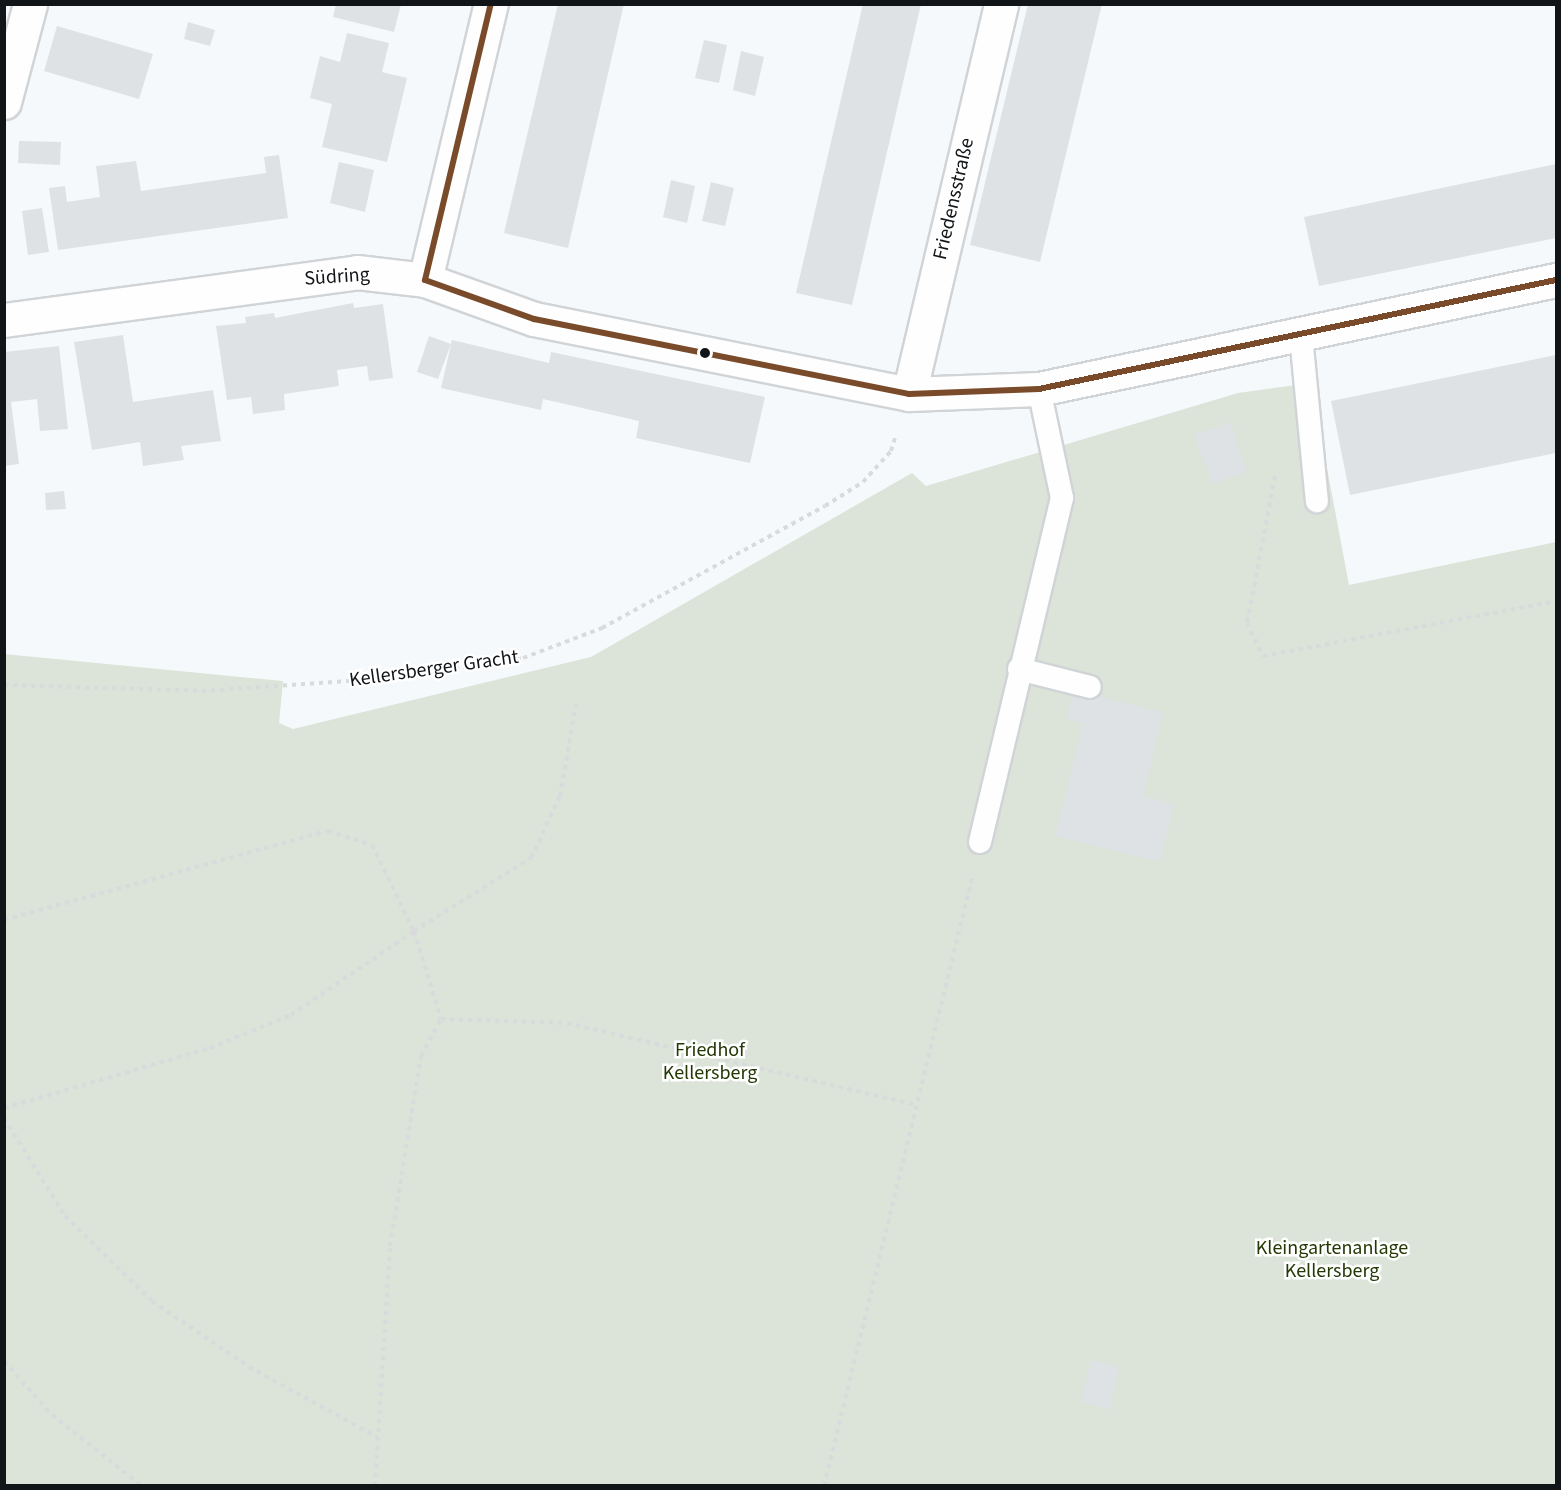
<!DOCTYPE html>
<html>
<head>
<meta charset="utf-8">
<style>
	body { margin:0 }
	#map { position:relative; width:1561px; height:1490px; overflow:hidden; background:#f6f9fb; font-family:"Source Sans 3",sans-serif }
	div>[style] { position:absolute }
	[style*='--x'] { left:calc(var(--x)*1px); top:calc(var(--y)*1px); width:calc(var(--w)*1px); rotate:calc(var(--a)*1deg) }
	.green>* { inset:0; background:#dce3d8 }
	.building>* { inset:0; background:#dfe2e5 }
	.path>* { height:4px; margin-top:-2px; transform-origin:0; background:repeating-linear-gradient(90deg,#d9dadc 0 4.5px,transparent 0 9px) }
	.roads { filter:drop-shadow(2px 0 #d1d4d7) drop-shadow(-2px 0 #d1d4d7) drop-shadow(0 2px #d1d4d7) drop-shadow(0 -2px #d1d4d7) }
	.service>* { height:22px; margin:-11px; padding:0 11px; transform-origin:11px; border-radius:11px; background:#fefefe }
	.minor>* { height:33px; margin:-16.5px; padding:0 16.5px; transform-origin:16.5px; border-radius:16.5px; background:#fefefe }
	.bus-1>* { height:6px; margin:-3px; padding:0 3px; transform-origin:3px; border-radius:3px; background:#7a4b2a }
	.dots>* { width:16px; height:16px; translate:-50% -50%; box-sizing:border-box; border:3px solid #fff; border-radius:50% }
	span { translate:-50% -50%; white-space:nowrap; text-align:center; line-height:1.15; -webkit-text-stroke:5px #fff; paint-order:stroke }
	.street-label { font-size:20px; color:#121518 }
	.park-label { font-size:20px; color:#243805 }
	.frame { position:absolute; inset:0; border:6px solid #121518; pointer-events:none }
</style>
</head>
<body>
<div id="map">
	<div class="green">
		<div style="clip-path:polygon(1311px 383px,1349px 585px,1556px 542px,1556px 1485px,5px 1485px,4px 654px,283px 681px,279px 723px,293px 729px,591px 657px,912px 473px,926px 486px,1238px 393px)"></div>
	</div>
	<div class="building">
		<div style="clip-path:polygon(336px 4px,401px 4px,394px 32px,333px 17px)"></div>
		<div style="clip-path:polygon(558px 4px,624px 4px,568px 248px,504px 233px)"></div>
		<div style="clip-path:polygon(863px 4px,921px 4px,852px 305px,796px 293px)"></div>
		<div style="clip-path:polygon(1028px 4px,1102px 4px,1040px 262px,970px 245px)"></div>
		<div style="clip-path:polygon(188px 22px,215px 30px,210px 46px,184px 39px)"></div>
		<div style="clip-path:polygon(57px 26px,153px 54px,139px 99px,44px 71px)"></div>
		<div style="clip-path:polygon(347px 33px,389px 43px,382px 72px,407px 78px,387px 162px,322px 147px,332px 104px,310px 98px,320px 56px,340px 62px)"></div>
		<div style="clip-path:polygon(704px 40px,727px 45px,719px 83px,695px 78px)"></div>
		<div style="clip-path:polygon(741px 51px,764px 57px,755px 96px,733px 90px)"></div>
		<div style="clip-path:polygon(19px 141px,61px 142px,60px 165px,18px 163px)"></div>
		<div style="clip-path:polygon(279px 155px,288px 218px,58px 250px,49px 188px,65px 186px,67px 202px,100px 197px,96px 166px,136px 161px,141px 191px,266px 173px,264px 157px)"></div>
		<div style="clip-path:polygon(339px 162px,374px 170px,365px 212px,330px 203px)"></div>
		<div style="clip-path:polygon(1556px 164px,1556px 238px,1319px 286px,1304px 217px)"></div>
		<div style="clip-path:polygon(671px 180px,695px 186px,687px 223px,663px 217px)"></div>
		<div style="clip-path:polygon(711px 182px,734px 188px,725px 226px,702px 221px)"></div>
		<div style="clip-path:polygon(42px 208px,49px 252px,28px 255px,22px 211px)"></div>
		<div style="clip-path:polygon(353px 303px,354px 308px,383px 304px,393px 378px,369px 381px,367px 366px,337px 370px,339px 386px,284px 394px,285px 410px,253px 414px,251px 397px,227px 400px,216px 326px,246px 323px,245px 317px,274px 313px,275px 318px)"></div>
		<div style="clip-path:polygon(123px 335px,133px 402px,213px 390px,221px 441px,181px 446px,184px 460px,143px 466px,140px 442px,92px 450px,74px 342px)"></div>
		<div style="clip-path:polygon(429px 336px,451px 344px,438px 379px,417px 372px)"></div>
		<div style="clip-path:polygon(452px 340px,549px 363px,551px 352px,765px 397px,750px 463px,636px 438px,639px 421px,543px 399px,541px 410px,441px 388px)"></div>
		<div style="clip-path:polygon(59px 346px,68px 429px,40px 431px,37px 399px,11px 402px,19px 464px,4px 466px,4px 352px)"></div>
		<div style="clip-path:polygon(1556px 355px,1556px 453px,1350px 495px,1331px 401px)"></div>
		<div style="clip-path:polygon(1230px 422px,1247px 472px,1212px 484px,1194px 435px)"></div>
		<div style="clip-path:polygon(64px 491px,66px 509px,46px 510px,45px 493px)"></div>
		<div style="clip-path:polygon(1073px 690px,1163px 712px,1143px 796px,1174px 804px,1160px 862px,1055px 836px,1083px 723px,1066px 719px)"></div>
		<div style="clip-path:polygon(1091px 1360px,1119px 1367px,1110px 1409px,1081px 1402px)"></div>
	</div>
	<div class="path">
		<div style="--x:1275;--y:476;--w:150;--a:100.8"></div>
		<div style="--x:1247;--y:623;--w:37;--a:64"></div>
		<div style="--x:1263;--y:656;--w:298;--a:-10.6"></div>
		<div style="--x:4;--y:685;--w:198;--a:1.7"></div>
		<div style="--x:202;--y:691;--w:190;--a:-3.9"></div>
		<div style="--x:392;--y:678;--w:133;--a:-8.7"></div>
		<div style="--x:523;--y:658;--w:85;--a:-20.8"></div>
		<div style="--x:602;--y:628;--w:254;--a:-28.7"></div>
		<div style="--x:825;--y:506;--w:45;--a:-32.3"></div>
		<div style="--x:863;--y:482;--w:42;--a:-47.9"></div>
		<div style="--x:891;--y:451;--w:17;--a:-73"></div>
		<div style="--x:4;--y:920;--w:336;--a:-15.4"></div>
		<div style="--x:328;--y:831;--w:46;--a:17.7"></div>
		<div style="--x:372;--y:845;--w:96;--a:64"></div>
		<div style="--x:414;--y:931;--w:138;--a:-32"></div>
		<div style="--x:531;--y:858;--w:68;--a:-64.9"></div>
		<div style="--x:560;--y:796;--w:93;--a:-80.1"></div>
		<div style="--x:4;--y:1108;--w:215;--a:-16.2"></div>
		<div style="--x:210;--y:1048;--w:87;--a:-22.2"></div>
		<div style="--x:291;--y:1015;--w:149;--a:-34.3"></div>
		<div style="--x:414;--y:931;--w:92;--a:72.9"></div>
		<div style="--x:4;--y:1118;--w:115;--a:58.1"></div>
		<div style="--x:65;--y:1216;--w:122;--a:44.3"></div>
		<div style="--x:152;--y:1301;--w:117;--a:34.2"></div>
		<div style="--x:249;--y:1367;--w:146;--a:28.7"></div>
		<div style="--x:4;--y:1361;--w:72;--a:48.4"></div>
		<div style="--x:52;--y:1415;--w:115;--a:38.3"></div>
		<div style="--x:375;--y:1486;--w:240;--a:-86.4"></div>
		<div style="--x:390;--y:1246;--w:193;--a:-80.7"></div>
		<div style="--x:421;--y:1056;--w:42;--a:-61.6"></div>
		<div style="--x:441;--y:1019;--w:126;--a:1.8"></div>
		<div style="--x:567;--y:1023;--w:359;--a:13.2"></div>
		<div style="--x:824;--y:1486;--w:626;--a:-76.32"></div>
	</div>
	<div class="roads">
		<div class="service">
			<div style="--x:1301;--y:336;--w:166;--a:84.5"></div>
			<div style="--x:1019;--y:669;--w:73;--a:14.2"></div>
			<div style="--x:980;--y:842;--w:354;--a:-76.6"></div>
			<div style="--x:1062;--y:498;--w:111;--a:-101.9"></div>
		</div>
		<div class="minor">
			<div style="--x:4;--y:102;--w:101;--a:-75.1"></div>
			<div style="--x:425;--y:280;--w:284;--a:-76.6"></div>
			<div style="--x:4;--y:320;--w:356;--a:-7.7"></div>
			<div style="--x:357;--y:272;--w:68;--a:6.7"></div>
			<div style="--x:425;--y:280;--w:116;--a:19.7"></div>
			<div style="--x:534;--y:319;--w:382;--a:11.3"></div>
			<div style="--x:909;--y:394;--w:130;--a:-2.2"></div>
			<div style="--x:1039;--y:389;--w:528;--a:-11.91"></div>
			<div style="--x:909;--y:394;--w:401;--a:-76.7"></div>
		</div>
	</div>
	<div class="bus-1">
		<div style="--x:425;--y:280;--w:116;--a:19.7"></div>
		<div style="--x:534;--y:319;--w:382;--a:11.3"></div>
		<div style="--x:909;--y:394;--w:130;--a:-2.2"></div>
		<div style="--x:1039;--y:389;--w:528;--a:-11.91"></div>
		<div style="--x:425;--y:280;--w:284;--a:-76.6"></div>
	</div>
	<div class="dots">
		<div style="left:705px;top:353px;background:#121518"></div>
	</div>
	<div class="street-label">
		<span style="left:954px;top:199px;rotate:-77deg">Friedensstraße</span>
		<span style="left:337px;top:277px;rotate:-4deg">Südring</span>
		<span style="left:434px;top:669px;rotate:-8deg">Kellersberger Gracht</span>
	</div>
	<div class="park-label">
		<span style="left:710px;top:1062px">Friedhof<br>Kellersberg</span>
		<span style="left:1332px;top:1260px">Kleingartenanlage<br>Kellersberg</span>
	</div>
	<div class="frame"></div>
</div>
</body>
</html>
